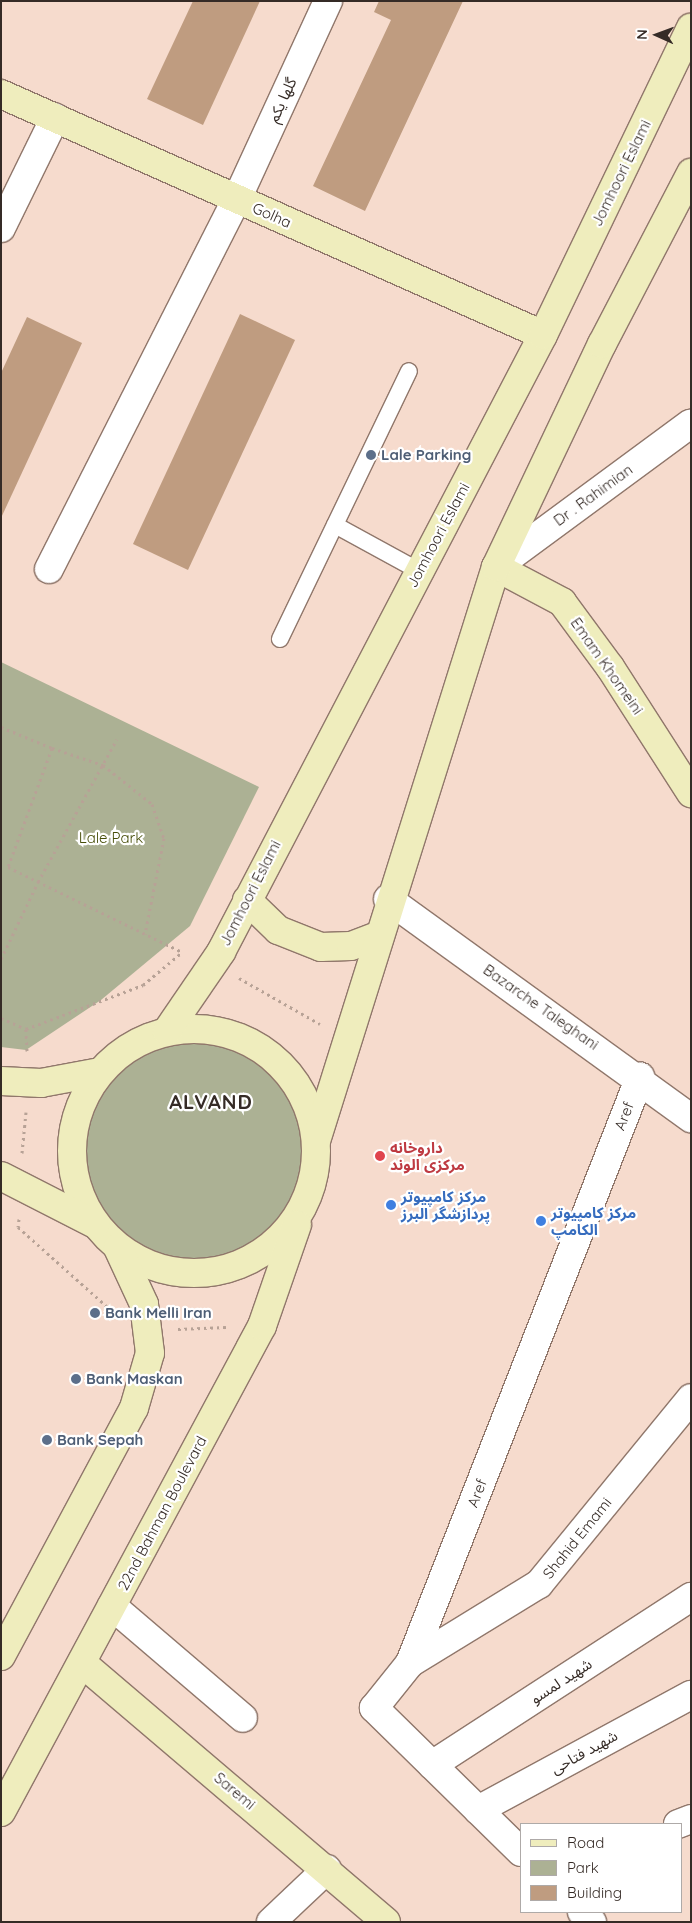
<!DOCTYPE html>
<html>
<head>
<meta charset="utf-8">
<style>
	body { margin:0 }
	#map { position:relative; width:692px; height:1923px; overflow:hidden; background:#f6dbcd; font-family:Quicksand,"Noto Sans Arabic",sans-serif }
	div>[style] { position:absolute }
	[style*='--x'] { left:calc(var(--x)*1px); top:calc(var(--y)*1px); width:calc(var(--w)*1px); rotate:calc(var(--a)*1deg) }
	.green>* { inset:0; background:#acb194 }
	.round { border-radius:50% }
	.building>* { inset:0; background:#bf9c80 }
	.path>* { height:3px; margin-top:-1.5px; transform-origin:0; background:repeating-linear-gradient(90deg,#b7a296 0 2.5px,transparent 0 6.5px) }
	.roads { filter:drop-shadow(1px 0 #90776b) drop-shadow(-1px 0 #90776b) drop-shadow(0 1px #90776b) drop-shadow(0 -1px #90776b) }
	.lane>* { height:16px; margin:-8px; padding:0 8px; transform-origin:8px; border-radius:8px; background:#fff }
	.street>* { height:28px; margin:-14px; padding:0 14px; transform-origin:14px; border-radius:14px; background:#fff }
	.secondary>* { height:28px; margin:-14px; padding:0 14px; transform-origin:14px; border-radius:14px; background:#efedbd }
	.secondary>.ring { margin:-14px; padding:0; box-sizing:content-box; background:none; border:28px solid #efedbd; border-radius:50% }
	.dots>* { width:14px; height:14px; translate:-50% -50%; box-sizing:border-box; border:2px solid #fff; border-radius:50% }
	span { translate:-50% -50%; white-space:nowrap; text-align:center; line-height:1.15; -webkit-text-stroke:4.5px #fff; paint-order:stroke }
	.street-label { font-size:15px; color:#352b26 }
	.service-label { font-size:15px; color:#4e5e75; font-weight:700 }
	.left { translate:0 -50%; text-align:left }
	.park-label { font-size:15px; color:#464d07 }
	.health-label { font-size:15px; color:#be3a42; font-weight:700 }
	.shop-label { font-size:15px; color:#366cbe; font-weight:700 }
	.district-label { font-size:20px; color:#352b26; font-weight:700; letter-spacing:1px }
	.frame { position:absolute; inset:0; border:2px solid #352b26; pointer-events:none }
	.legend { position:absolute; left:520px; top:1823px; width:162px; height:90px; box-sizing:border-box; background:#fff; border:1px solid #aeaaa8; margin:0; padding:6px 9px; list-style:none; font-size:15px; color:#352b26 }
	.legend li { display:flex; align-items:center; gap:10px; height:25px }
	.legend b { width:25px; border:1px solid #aeaaa8 }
	.north { position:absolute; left:632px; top:10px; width:50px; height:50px; -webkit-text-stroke:4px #fff; paint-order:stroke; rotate:272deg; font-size:14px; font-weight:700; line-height:20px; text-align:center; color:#352b26 }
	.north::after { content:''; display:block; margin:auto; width:18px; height:22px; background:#352b26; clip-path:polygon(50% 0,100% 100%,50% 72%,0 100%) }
</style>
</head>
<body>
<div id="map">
	<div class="green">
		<div style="clip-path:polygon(1px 662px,259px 787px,190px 926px,101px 1000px,26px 1050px,1px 1047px)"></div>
		<div class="round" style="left:72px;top:1029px;width:244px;height:244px"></div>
	</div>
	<div class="building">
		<div style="clip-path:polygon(193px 1px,260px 1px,203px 125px,147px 99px)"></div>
		<div style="clip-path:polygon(379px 1px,463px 1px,365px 211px,313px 186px,391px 20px,374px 12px)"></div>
		<div style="clip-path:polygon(240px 314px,295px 340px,188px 570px,133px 544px)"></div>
		<div style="clip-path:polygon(27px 317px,82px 343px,1px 518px,1px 373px)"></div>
	</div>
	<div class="path">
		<div style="--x:1;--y:727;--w:55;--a:22.4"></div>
		<div style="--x:52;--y:748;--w:127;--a:110.3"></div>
		<div style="--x:8;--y:867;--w:194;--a:26"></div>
		<div style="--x:52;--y:748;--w:54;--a:18.4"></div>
		<div style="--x:103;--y:765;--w:63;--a:38.5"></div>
		<div style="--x:152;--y:804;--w:36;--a:71"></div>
		<div style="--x:164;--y:838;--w:98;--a:101.2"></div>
		<div style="--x:1;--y:959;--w:85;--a:-64.3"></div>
		<div style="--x:38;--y:882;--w:163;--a:-61.1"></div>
		<div style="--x:239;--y:978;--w:93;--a:29.6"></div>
		<div style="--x:1;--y:1018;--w:27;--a:24"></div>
		<div style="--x:27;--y:1051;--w:22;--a:-93"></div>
		<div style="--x:26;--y:1029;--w:125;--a:-20.6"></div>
		<div style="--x:143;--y:985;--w:50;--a:-40.1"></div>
		<div style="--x:22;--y:1153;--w:41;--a:-84.4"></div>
		<div style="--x:19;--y:1219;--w:8;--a:97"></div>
		<div style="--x:18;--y:1227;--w:126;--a:41.8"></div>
		<div style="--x:178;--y:1329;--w:48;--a:-2.4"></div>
	</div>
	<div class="roads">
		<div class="lane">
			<div style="--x:335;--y:525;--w:96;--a:28.7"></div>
			<div style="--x:280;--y:639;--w:297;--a:-64.3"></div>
		</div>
		<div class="street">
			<div style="--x:1;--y:228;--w:123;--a:-63.9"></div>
			<div style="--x:496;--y:567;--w:242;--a:-36.4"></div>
			<div style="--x:49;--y:569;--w:415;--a:-63.1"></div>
			<div style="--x:237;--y:199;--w:218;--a:-65.3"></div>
			<div style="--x:388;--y:899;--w:374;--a:35.9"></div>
			<div style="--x:112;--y:1606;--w:172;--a:40.5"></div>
			<div style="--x:410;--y:1663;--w:151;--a:-31.5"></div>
			<div style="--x:539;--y:1584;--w:240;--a:-50.7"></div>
			<div style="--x:432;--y:1765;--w:309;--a:-33"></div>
			<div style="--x:478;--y:1810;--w:242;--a:-28.4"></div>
			<div style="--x:678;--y:1824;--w:14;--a:-21"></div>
			<div style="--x:521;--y:1852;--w:206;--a:-135.6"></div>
			<div style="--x:374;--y:1708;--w:58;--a:-51.3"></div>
			<div style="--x:410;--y:1663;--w:630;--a:-68.57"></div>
			<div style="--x:582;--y:1912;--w:14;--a:45"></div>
			<div style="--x:271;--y:1922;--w:77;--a:-43.4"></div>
		</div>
		<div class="secondary">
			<div style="--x:1;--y:94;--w:593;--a:23.97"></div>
			<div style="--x:496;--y:567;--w:75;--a:27.9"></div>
			<div style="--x:562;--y:602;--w:81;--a:53.6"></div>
			<div style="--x:610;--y:667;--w:150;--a:57.3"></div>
			<div style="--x:247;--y:900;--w:43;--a:44.1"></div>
			<div style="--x:278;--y:930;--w:46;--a:21.6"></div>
			<div style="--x:321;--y:947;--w:30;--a:-2"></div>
			<div style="--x:351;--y:946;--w:28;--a:-21"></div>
			<div class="ring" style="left:72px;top:1029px;width:216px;height:216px"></div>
			<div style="--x:167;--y:1031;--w:96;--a:-55.6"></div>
			<div style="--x:221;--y:952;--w:696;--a:-62.44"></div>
			<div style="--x:543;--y:335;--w:341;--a:-64.3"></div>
			<div style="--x:1;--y:1081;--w:40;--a:2.9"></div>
			<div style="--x:41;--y:1083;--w:60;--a:-10.6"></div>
			<div style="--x:316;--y:1141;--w:602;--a:-72.59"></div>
			<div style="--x:496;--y:567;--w:247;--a:-64.6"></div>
			<div style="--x:602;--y:344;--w:193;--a:-62.5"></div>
			<div style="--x:1;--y:1176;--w:106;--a:27.1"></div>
			<div style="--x:1;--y:1656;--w:281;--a:-61.8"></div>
			<div style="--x:134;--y:1408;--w:57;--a:-73.8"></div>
			<div style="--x:150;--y:1353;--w:49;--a:-97"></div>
			<div style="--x:144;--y:1304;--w:62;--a:-114.9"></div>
			<div style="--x:82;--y:1663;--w:399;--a:40.4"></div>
			<div style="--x:1;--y:1812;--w:552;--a:-61.76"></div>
			<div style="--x:262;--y:1326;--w:107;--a:-70.9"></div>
		</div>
	</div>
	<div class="dots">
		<div style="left:371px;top:455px;background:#5c6f8a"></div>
		<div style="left:380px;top:1156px;background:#e0444e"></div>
		<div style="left:391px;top:1205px;background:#3f7fe0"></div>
		<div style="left:541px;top:1221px;background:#3f7fe0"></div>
		<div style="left:95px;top:1313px;background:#5c6f8a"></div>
		<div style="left:76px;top:1379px;background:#5c6f8a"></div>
		<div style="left:47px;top:1440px;background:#5c6f8a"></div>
	</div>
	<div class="street-label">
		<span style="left:282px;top:100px;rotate:-65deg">گلها یکم</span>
		<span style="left:621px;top:173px;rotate:-64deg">Jomhoori Eslami</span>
		<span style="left:272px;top:215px;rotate:24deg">Golha</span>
		<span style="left:593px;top:495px;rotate:-36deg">Dr . Rahimian</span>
		<span style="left:438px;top:535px;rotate:-62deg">Jomhoori Eslami</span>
		<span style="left:607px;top:666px;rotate:55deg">Emam Khomeini</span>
		<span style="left:250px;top:893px;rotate:-63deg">Jomhoori Eslami</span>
		<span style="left:541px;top:1007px;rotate:35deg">Bazarche Taleghani</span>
		<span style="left:624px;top:1116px;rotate:-69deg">Aref</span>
		<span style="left:477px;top:1493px;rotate:-69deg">Aref</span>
		<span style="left:162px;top:1513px;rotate:-62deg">22nd Bahman Boulevard</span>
		<span style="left:577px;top:1538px;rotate:-51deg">Shahid Emami</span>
		<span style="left:561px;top:1681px;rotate:-33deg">شهید لمسو</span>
		<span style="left:584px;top:1752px;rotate:-29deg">شهید فتاحی</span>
		<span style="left:235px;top:1791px;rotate:40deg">Saremi</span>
	</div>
	<div class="service-label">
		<span class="left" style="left:381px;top:455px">Lale Parking</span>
		<span class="left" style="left:105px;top:1313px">Bank Melli Iran</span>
		<span class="left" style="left:86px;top:1379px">Bank Maskan</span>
		<span class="left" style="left:57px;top:1440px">Bank Sepah</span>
	</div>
	<div class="park-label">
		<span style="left:111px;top:838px">Lale Park</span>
	</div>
	<div class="health-label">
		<span class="left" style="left:390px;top:1156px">داروخانه<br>مرکزی الوند</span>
	</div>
	<div class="shop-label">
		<span class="left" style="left:401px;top:1205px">مرکز کامپیوتر<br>پردازشگر البرز</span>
		<span class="left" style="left:551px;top:1221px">مرکز کامپیوتر<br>الکامپ</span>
	</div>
	<div class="district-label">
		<span style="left:211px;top:1101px">ALVAND</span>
	</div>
	<div class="frame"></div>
	<ul class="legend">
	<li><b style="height:6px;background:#efedbd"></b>Road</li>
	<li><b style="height:14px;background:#acb194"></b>Park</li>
	<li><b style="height:14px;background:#bf9c80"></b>Building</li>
	</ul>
	<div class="north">N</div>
</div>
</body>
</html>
